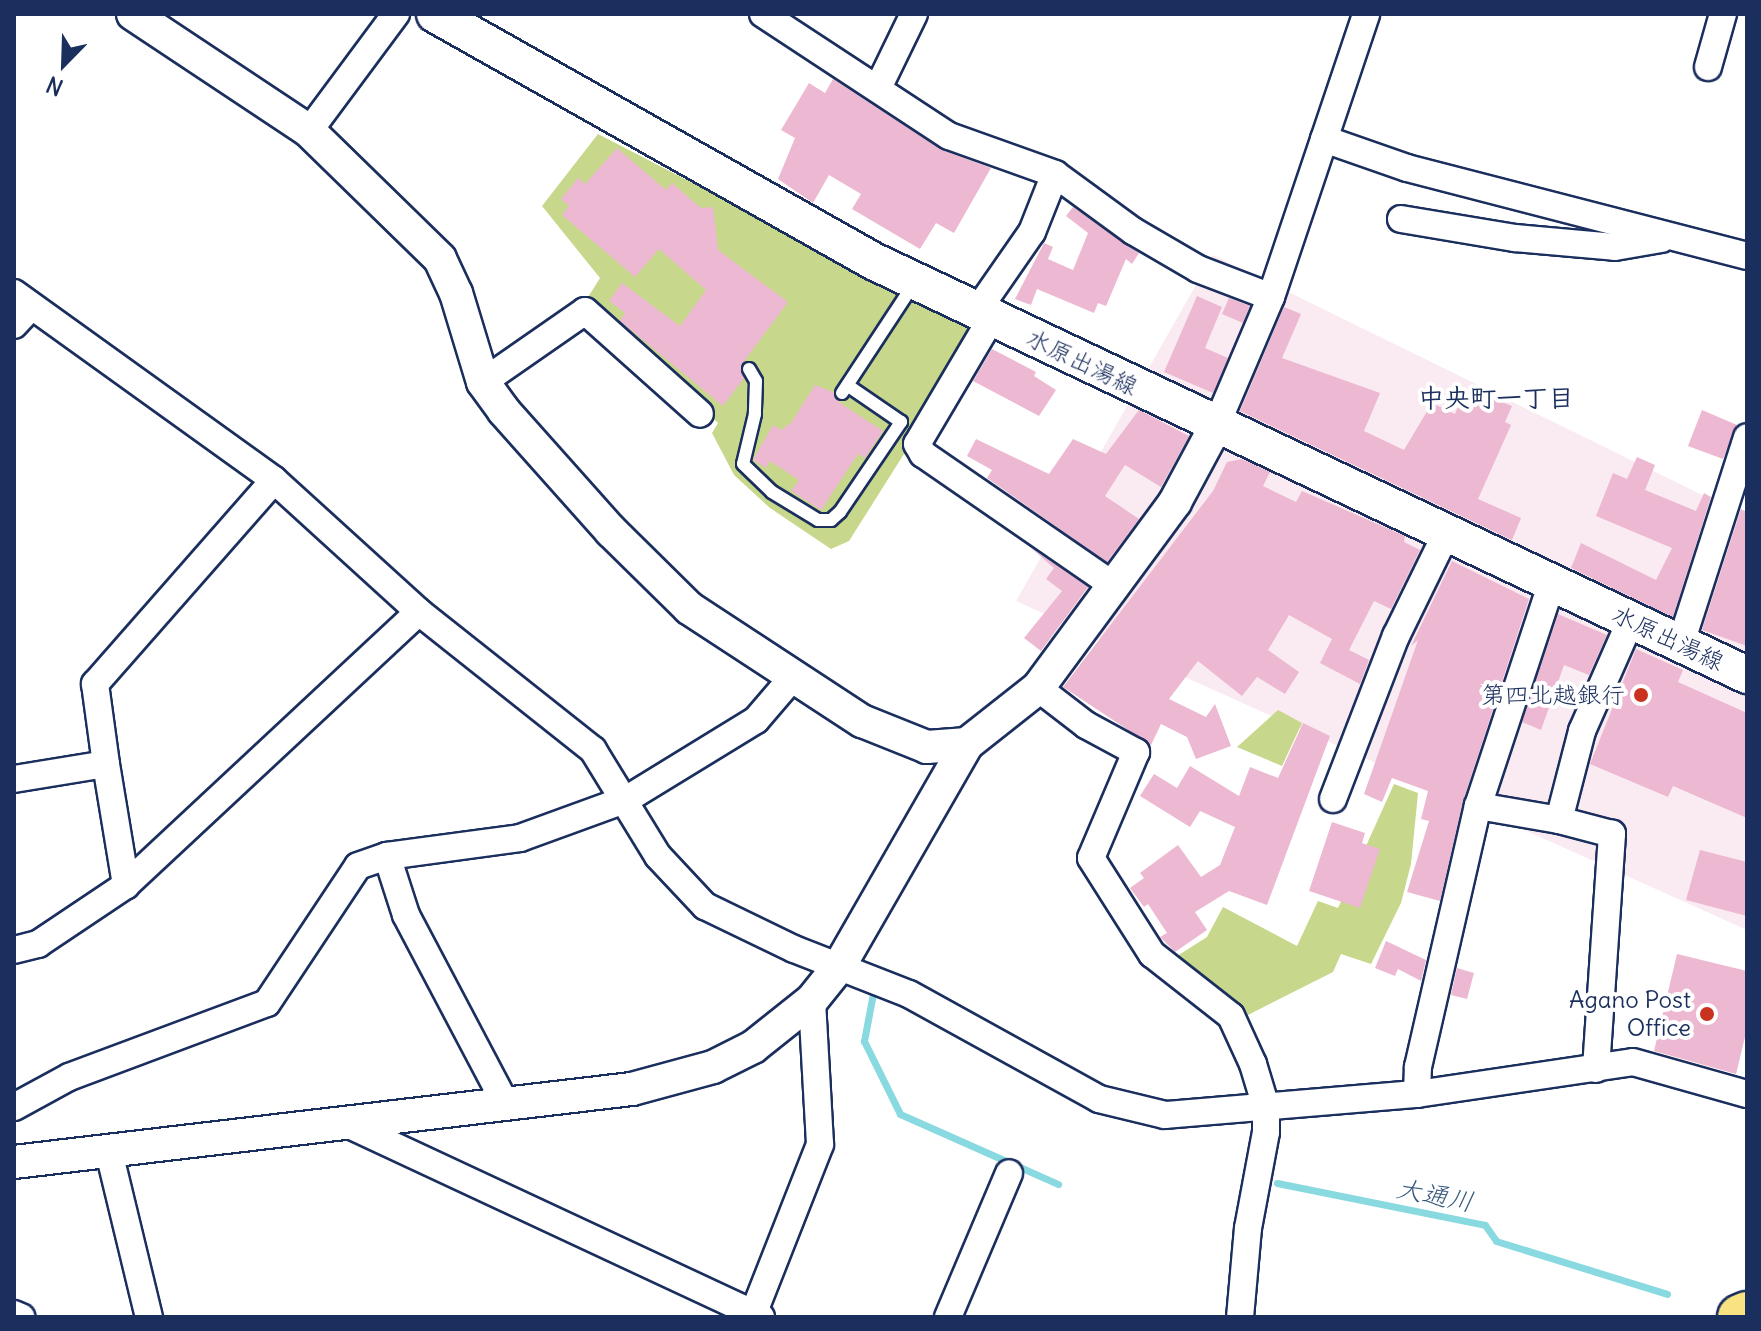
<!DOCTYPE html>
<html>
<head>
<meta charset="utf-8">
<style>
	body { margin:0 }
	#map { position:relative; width:1761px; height:1331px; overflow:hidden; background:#fff; font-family:Delius,"Klee One",sans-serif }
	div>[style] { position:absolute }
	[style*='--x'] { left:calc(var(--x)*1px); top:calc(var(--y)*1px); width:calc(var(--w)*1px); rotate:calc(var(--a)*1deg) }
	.built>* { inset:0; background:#faeaf1 }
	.green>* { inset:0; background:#c7d78b }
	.stream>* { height:7px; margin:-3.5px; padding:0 3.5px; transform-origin:3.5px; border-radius:3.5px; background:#88d9e0 }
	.building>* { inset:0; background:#edb8d1 }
	.roads { filter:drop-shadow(2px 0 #1b2f5e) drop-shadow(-2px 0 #1b2f5e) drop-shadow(0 2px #1b2f5e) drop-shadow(0 -2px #1b2f5e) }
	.service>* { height:12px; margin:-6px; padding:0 6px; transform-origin:6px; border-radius:6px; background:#fff }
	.minor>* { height:26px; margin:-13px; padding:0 13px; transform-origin:13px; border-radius:13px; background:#fff }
	.tertiary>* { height:32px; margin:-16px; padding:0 16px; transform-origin:16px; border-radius:16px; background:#fff }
	.secondary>* { height:36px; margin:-18px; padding:0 18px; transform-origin:18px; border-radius:18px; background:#fff }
	.trunk>* { height:44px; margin:-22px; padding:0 22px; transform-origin:22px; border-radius:22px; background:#f8e281 }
	.dots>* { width:22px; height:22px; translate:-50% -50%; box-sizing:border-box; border:4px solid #fff; border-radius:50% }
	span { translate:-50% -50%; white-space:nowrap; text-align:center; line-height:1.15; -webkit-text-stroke:8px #fff; paint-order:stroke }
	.street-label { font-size:24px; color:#1b2f5e }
	.poi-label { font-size:24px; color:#1b2f5e }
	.right { translate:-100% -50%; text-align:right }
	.neighbourhood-label { font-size:26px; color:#1b2f5e; font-weight:700 }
	.water-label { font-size:26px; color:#365a7e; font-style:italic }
	.frame { position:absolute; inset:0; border:16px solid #1b2f5e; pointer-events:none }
	.north { position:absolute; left:24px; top:24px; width:80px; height:80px; -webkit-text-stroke:6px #fff; paint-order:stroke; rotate:203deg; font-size:22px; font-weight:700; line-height:32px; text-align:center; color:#1b2f5e }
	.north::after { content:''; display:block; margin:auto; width:28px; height:36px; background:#1b2f5e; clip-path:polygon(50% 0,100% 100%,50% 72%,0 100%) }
</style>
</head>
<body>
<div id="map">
	<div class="built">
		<div style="clip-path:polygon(1213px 255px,1747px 517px,1747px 930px,1016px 601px)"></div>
	</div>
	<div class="green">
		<div style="clip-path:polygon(598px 134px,976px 330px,969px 351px,849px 541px,831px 549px,770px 508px,734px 475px,712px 433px,718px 423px,585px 302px,600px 278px,542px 206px)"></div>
		<div style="clip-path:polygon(1278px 710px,1302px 723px,1282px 766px,1237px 747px)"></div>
		<div style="clip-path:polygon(1394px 784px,1418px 793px,1411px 864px,1401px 903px,1371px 964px,1341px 954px,1333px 972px,1246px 1016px,1174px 958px,1207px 937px,1223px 907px,1297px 946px,1318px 901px,1338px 908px)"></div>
	</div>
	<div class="stream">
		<div style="--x:874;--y:988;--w:54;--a:100.7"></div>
		<div style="--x:864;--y:1041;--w:81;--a:63.7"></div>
		<div style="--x:900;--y:1114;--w:173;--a:23.9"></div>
		<div style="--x:1277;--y:1183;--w:212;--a:11.4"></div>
		<div style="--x:1485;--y:1225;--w:19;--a:55"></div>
		<div style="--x:1496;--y:1241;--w:179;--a:17.2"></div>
	</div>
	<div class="building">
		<div style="clip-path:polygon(833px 79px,940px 149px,991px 168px,954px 233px,936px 223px,920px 249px,852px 209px,861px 194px,829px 175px,813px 203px,778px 179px,795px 138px,781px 130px,809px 83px,825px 93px)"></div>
		<div style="clip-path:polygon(617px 148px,666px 190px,672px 183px,701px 208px,713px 207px,718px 250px,788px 302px,742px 364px,744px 378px,723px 406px,620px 321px,625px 313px,609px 301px,622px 283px,680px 326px,706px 290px,659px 249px,635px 277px,562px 215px,569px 206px,561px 199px,578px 178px,585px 184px)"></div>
		<div style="clip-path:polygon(1073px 207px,1139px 253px,1132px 264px,1126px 259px,1106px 306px,1098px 303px,1094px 313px,1037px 289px,1031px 305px,1015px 299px,1044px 243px,1053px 247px,1048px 259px,1073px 270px,1088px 233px,1066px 216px)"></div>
		<div style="clip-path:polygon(1197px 296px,1222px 307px,1205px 348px,1228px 358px,1213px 393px,1164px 372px)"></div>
		<div style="clip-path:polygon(1229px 298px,1250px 306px,1243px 323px,1222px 314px)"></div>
		<div style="clip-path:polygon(1284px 307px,1301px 314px,1282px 358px,1380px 393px,1364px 431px,1404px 450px,1432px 403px,1455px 414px,1462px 396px,1476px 402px,1480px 393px,1512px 406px,1505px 422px,1511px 425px,1478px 499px,1521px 518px,1512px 540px,1240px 411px)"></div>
		<div style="clip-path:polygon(992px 349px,1036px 372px,1034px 376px,1056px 390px,1039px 416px,973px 381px)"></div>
		<div style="clip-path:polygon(815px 385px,833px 392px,840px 403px,883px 431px,865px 458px,858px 454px,821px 510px,791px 491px,799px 480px,770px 461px,766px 468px,753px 460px,773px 425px,781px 430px,791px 423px)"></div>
		<div style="clip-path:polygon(1139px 410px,1189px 436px,1161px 487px,1125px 465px,1105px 496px,1139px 519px,1107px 562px,987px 478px,992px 470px,967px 456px,976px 439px,1049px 474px,1073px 439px,1106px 454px)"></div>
		<div style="clip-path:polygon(1702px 410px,1737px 425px,1723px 459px,1688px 446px)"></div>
		<div style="clip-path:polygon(1637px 457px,1655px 465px,1645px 490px,1696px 511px,1704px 493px,1711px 497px,1673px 617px,1571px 568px,1581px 543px,1656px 580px,1672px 548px,1596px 516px,1613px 473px,1627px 479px)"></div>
		<div style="clip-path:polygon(1242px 459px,1270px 472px,1263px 486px,1296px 502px,1302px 491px,1405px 536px,1404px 542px,1420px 550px,1391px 609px,1374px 601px,1349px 650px,1369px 660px,1360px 684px,1320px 663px,1332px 639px,1289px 615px,1268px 650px,1299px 672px,1285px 694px,1257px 677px,1242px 696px,1198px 661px,1169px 699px,1206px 717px,1215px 704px,1231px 746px,1196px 759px,1187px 737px,1161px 724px,1151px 745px,1063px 687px,1213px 491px,1227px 462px)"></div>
		<div style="clip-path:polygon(1741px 509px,1747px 512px,1747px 646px,1702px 630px)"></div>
		<div style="clip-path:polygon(1031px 548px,1088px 587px,1041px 651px,1024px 638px,1062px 591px,1046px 579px,1054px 568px)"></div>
		<div style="clip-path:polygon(1452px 561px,1529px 599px,1463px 801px,1440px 901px,1407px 892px,1429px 821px,1421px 819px,1428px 791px,1392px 778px,1382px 802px,1364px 794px,1418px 640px,1411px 646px)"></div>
		<div style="clip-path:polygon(1558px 614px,1607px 635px,1589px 675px,1564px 665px,1541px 730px,1522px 722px)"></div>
		<div style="clip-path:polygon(1636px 649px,1683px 670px,1678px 682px,1747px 713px,1747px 818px,1673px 786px,1668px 797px,1590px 764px)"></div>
		<div style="clip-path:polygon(1303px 723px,1330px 736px,1267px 905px,1229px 891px,1195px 912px,1207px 930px,1175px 952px,1160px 937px,1167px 933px,1148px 904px,1144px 907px,1130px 888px,1144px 878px,1140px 873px,1178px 845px,1201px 877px,1220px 865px,1235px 827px,1200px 811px,1190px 827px,1140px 796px,1154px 774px,1177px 788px,1190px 766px,1239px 796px,1250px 767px,1278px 778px)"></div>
		<div style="clip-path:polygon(1332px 822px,1365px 833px,1362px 843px,1380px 849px,1360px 908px,1309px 891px)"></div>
		<div style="clip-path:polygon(1700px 850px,1747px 862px,1747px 916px,1686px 900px)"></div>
		<div style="clip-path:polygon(1386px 941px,1426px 960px,1421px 981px,1398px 969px,1395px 976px,1375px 968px)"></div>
		<div style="clip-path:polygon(1677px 954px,1747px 971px,1747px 1029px,1736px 1074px,1654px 1051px)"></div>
		<div style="clip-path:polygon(1457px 968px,1474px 973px,1467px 999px,1451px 995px)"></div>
	</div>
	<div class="roads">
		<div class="service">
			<div style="--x:749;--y:369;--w:14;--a:60"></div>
			<div style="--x:756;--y:381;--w:33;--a:92"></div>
			<div style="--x:755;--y:414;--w:51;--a:103.5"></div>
			<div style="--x:743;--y:464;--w:40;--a:44"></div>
			<div style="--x:772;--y:492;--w:54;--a:31.3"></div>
			<div style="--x:818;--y:520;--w:13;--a:0"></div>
			<div style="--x:831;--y:520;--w:12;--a:-42"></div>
			<div style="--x:840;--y:512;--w:109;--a:-55.9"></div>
			<div style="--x:901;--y:422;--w:65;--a:-145.6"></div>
			<div style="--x:842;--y:393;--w:129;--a:-56.7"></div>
		</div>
		<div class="minor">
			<div style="--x:763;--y:14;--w:222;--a:33.3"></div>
			<div style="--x:949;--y:136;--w:113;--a:19.7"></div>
			<div style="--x:1055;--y:174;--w:97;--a:36.2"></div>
			<div style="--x:1133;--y:231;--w:75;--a:30.3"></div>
			<div style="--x:1198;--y:269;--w:78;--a:21"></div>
			<div style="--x:1708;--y:67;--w:55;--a:-74.2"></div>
			<div style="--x:879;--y:86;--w:80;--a:-64.1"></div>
			<div style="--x:309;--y:131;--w:146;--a:-53.4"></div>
			<div style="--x:1324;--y:139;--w:88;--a:19.3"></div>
			<div style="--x:1407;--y:168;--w:351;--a:14.5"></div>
			<div style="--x:1401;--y:219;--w:116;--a:9.5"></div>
			<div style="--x:1515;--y:238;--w:100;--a:5.1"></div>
			<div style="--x:1615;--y:247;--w:47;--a:-9.9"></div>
			<div style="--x:14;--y:293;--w:320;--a:35.7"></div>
			<div style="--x:274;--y:480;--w:196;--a:42.3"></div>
			<div style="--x:419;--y:612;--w:222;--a:38.4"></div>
			<div style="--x:593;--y:750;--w:124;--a:58.5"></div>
			<div style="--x:658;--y:856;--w:69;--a:46.8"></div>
			<div style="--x:705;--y:906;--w:99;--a:25.8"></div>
			<div style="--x:794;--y:949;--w:123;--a:21.4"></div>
			<div style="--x:909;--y:994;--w:217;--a:28.9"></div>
			<div style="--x:1099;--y:1099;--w:68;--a:13.6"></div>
			<div style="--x:1165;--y:1115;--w:253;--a:-4.8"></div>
			<div style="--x:1417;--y:1094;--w:218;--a:-8.4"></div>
			<div style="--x:1633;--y:1062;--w:118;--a:15.7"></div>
			<div style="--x:977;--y:311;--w:96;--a:-55.2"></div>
			<div style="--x:1032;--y:232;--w:62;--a:-68.4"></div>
			<div style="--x:991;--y:319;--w:145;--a:120.6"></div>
			<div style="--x:917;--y:444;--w:12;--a:59"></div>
			<div style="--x:923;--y:454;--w:234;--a:34.6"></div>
			<div style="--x:14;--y:325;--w:25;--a:-47"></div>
			<div style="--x:483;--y:382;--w:124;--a:-34.8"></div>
			<div style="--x:585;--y:311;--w:154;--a:41.8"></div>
			<div style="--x:1216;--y:426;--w:140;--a:-66.9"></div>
			<div style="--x:1271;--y:297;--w:299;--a:-71.4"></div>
			<div style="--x:1681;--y:643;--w:216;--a:-72.2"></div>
			<div style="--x:1038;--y:688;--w:61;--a:37.6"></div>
			<div style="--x:1086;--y:725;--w:57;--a:28.4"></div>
			<div style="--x:1136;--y:752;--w:115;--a:113"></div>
			<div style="--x:1091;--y:858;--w:114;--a:57.6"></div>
			<div style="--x:1152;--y:954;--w:100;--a:38.1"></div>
			<div style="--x:1231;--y:1016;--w:53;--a:65.4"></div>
			<div style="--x:1253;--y:1064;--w:45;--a:73.2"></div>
			<div style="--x:1266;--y:1107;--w:25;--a:90"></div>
			<div style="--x:1266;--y:1132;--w:98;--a:100.6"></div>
			<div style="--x:1248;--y:1228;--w:89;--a:95.1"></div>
			<div style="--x:106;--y:764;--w:123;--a:80.6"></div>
			<div style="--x:14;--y:779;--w:93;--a:-9.3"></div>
			<div style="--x:106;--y:764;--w:81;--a:-97.8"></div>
			<div style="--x:95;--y:684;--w:271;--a:-48.7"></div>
			<div style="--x:1333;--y:799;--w:175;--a:-68.9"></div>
			<div style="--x:1396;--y:636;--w:114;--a:-63.9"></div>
			<div style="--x:1478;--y:806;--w:82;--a:9.8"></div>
			<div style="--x:387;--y:856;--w:62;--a:72.1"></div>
			<div style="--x:406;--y:915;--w:212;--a:62.2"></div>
			<div style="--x:14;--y:950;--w:25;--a:-14"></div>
			<div style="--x:38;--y:944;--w:106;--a:-33.8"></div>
			<div style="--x:126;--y:885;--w:400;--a:-43"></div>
			<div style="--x:1596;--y:1069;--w:236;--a:-86.1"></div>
			<div style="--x:1612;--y:834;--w:55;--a:-165.2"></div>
			<div style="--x:1559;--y:820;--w:92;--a:-75.5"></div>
			<div style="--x:1582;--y:731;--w:121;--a:-66.2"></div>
			<div style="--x:1417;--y:1094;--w:27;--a:-88"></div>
			<div style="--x:1418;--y:1067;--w:268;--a:-77.1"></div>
			<div style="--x:1478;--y:806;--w:233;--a:-71.7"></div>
			<div style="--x:14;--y:1107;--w:63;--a:-28.6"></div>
			<div style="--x:69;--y:1077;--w:211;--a:-20.5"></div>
			<div style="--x:267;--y:1003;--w:164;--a:-56.4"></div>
			<div style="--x:358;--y:866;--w:31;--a:-19"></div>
			<div style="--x:387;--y:856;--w:134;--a:-7.7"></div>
			<div style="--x:520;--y:838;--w:114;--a:-20"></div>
			<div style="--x:627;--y:799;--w:151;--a:-31.5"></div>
			<div style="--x:756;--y:720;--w:55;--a:-49.4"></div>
			<div style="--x:345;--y:1123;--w:459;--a:25"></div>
			<div style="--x:109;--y:1152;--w:170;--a:76.4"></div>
			<div style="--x:14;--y:1314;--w:8;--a:23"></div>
			<div style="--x:752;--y:1317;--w:186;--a:-68.5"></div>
			<div style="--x:820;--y:1144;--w:144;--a:-93.2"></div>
			<div style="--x:948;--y:1317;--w:156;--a:-67"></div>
		</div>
		<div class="tertiary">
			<div style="--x:133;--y:14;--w:211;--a:33.6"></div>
			<div style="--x:309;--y:131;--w:183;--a:44.3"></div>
			<div style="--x:440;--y:259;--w:38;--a:65"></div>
			<div style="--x:456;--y:293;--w:93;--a:73.1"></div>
			<div style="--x:483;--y:382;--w:36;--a:54"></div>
			<div style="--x:504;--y:411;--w:161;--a:48.3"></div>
			<div style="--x:611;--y:531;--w:110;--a:44.6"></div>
			<div style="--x:689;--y:608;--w:207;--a:33.2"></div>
			<div style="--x:862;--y:721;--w:70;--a:21.8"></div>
			<div style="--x:927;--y:747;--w:40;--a:-4.3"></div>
			<div style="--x:14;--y:1162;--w:622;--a:-6.74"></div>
			<div style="--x:632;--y:1089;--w:84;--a:-15.2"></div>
			<div style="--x:713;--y:1067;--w:45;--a:-26.6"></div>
			<div style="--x:753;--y:1047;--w:75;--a:-38.5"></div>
			<div style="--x:812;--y:1000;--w:45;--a:-51.3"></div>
			<div style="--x:840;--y:965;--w:255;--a:-60.1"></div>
			<div style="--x:967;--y:744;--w:90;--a:-38.3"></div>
			<div style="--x:1038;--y:688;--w:231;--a:-53.6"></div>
			<div style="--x:1175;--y:502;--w:86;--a:-61.7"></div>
		</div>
		<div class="secondary">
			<div style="--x:435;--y:14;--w:503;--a:29.42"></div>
			<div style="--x:873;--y:261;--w:967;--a:25.35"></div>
		</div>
		<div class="trunk">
			<div style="--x:1740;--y:1317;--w:8;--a:-23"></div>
		</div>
	</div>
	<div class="dots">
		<div style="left:1641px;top:695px;background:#c8321e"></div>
		<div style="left:1707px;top:1014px;background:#c8321e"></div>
	</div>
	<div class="street-label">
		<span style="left:1082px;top:362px;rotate:26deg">水原出湯線</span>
		<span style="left:1668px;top:638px;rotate:25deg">水原出湯線</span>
	</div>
	<div class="poi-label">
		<span class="right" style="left:1625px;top:695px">第四北越銀行</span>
		<span class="right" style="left:1691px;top:1014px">Agano Post<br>Office</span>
	</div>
	<div class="neighbourhood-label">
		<span style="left:1496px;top:398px">中央町一丁目</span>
	</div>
	<div class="water-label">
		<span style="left:1435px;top:1195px;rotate:11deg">大通川</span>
	</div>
	<div class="frame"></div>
	<div class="north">N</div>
</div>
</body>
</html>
